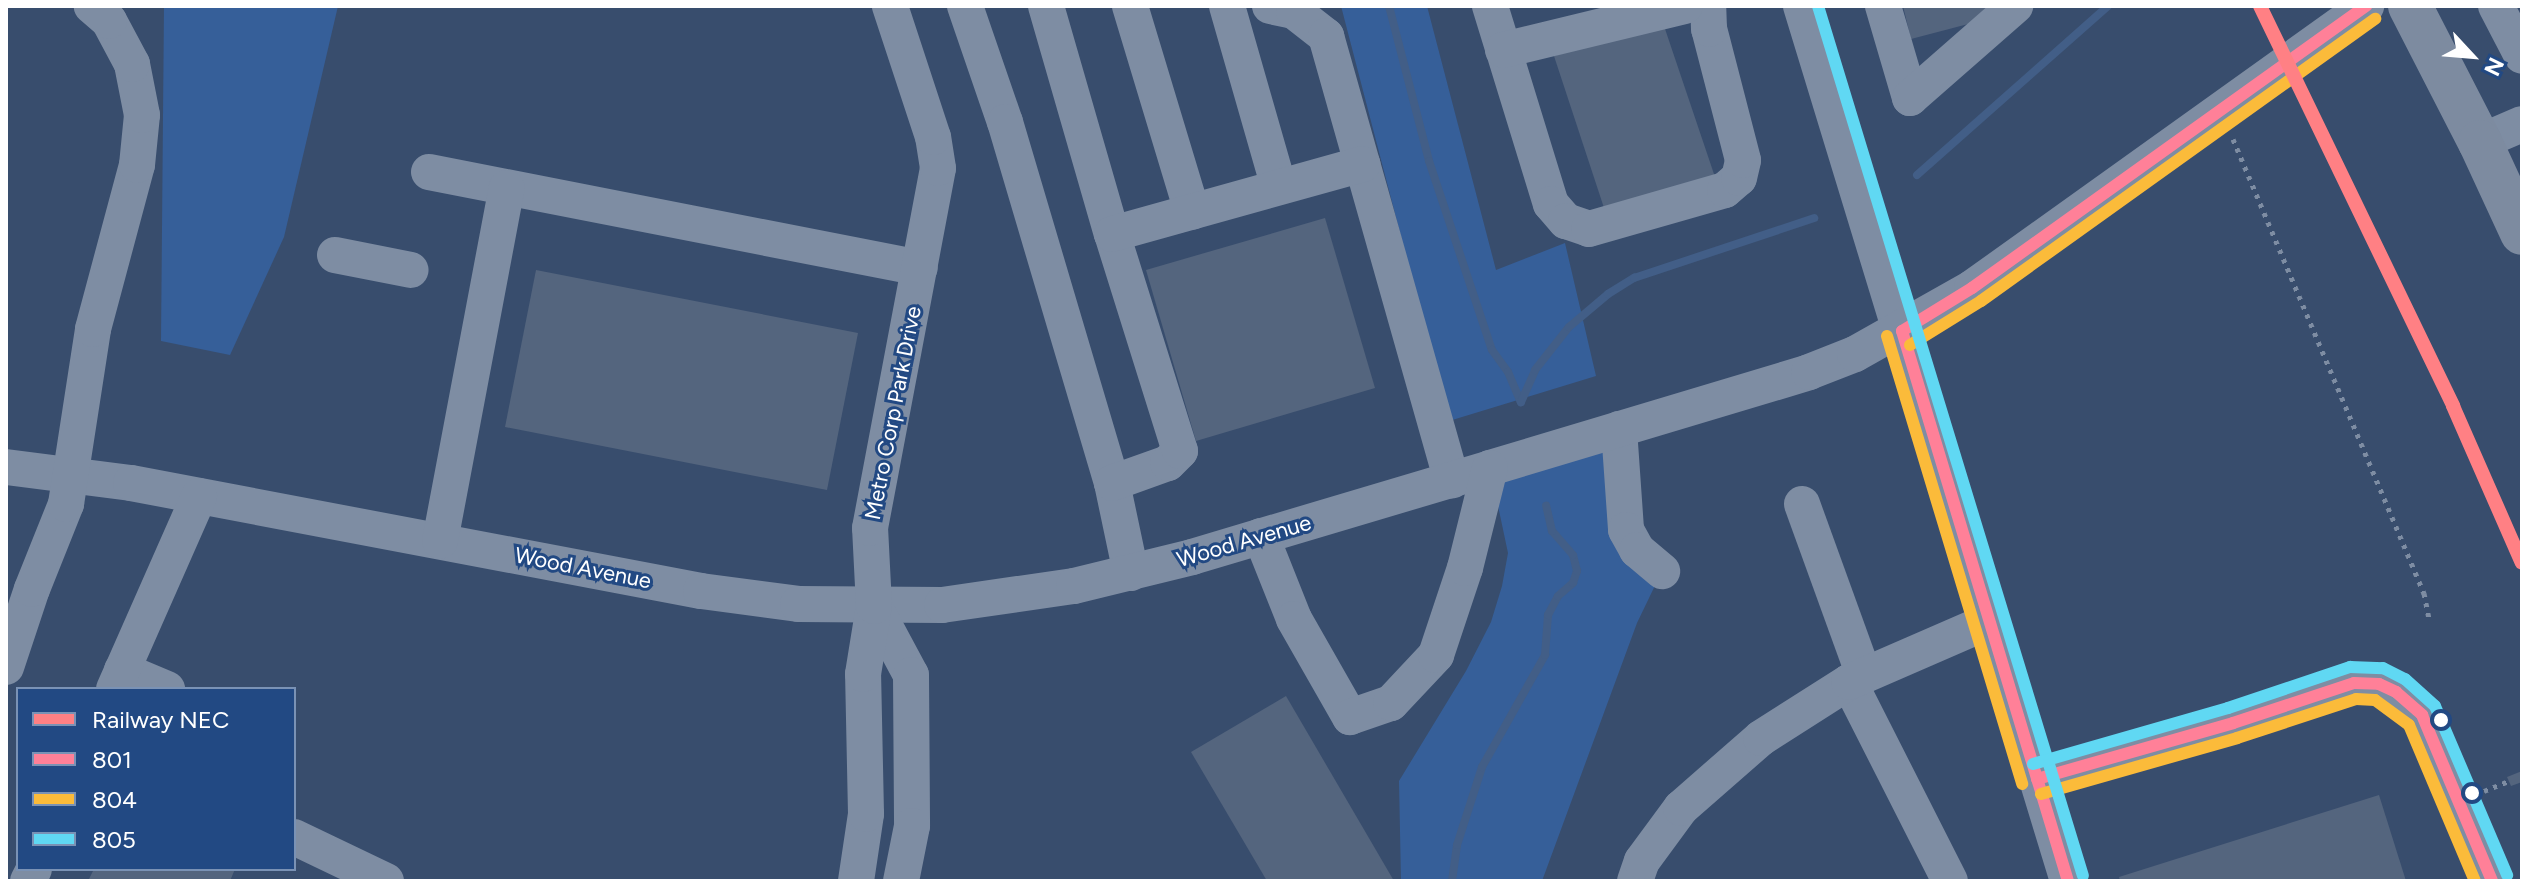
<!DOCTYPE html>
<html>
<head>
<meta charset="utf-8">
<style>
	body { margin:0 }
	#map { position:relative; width:2528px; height:887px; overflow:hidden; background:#384d6d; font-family:Figtree,sans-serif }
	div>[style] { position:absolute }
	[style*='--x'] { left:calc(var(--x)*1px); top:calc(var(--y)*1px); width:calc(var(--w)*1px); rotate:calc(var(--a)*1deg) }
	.green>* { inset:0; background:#365f99 }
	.stream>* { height:8px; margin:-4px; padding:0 4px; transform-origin:4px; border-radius:4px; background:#425e87 }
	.building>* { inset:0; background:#54657e }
	.path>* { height:5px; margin-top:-2.5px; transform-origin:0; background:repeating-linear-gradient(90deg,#7e8da3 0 4px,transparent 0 10px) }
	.minor>* { height:36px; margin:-18px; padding:0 18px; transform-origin:18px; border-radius:18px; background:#7e8da3 }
	.major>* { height:44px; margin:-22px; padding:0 22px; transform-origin:22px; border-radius:22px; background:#7d8ba0 }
	.bus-1>* { height:12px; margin:-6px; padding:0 6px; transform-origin:6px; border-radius:6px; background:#ff8098 }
	.bus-2>* { height:12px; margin:-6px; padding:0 6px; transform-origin:6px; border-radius:6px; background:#fbbb3a }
	.bus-3>* { height:12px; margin:-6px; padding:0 6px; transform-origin:6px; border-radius:6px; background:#60d8f3 }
	.rail-1>* { height:14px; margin:-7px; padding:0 7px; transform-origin:7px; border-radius:7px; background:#ff8084 }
	.dots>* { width:22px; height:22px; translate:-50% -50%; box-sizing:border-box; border:4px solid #224983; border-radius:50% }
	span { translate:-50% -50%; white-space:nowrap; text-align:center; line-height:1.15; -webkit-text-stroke:6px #224983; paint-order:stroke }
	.street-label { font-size:22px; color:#fff }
	.frame { position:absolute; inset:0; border:8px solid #fff; pointer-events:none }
	.legend { position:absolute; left:16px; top:687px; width:280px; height:184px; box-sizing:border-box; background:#224983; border:2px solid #7a92b5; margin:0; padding:10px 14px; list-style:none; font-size:24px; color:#fff }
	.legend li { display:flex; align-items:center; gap:16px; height:40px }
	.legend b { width:40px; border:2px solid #7a92b5 }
	.north { position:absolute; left:2432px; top:16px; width:80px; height:80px; -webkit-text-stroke:6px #224983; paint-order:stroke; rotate:116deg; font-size:22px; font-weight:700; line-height:32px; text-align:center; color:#fff }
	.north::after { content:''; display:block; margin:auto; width:28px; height:36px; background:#fff; clip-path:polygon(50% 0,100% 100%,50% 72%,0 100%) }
</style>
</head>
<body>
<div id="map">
	<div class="green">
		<div style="clip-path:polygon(164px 6px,338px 6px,284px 237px,230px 355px,161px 341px)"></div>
		<div style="clip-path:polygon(1341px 6px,1427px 6px,1496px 270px,1565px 243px,1596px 376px,1449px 421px)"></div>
		<div style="clip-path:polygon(1619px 429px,1626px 530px,1662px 571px,1637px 623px,1542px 881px,1401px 881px,1399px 781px,1466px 671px,1491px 622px,1502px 586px,1508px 553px,1490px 468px)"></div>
	</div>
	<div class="stream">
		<div style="--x:1389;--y:6;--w:160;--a:75.5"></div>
		<div style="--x:1429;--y:161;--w:199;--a:71.6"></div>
		<div style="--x:1492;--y:350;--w:27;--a:54"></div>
		<div style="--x:1508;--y:372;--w:33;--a:67"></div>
		<div style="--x:1917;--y:175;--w:255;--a:-41.5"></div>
		<div style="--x:1521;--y:402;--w:35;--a:-66"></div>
		<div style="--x:1535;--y:370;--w:55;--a:-51.7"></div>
		<div style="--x:1569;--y:327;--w:51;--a:-40.2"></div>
		<div style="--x:1608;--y:294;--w:31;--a:-32"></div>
		<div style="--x:1634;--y:278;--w:190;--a:-18.4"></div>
		<div style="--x:1452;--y:881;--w:36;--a:-82"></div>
		<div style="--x:1457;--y:845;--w:82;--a:-72.2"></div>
		<div style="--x:1482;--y:767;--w:129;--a:-60.6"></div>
		<div style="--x:1545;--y:655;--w:40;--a:-85.7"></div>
		<div style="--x:1548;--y:615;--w:21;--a:-62"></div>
		<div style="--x:1558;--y:596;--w:20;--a:-41"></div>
		<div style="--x:1573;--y:583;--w:13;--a:-72"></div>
		<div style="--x:1577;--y:571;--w:16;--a:-104"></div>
		<div style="--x:1573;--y:555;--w:32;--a:-131"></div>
		<div style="--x:1552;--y:531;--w:26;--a:-103"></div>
	</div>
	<div class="building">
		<div style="clip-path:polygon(1903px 6px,1988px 6px,1991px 18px,1911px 39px)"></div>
		<div style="clip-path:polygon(1662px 20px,1716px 180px,1607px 217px,1554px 56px)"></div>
		<div style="clip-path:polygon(1325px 218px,1375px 388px,1196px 441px,1146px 270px)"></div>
		<div style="clip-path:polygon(536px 270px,858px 333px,827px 490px,505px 427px)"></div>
		<div style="clip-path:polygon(1286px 696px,1394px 881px,1267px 881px,1191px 752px)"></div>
		<div style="clip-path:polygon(2522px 771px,2522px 782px,2511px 786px,2507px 777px)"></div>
		<div style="clip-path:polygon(2379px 795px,2406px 881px,2120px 881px,2119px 877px)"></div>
		<div style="clip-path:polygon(94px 869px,235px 869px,230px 881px,88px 881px)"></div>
	</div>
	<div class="path">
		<div style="--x:2233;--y:139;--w:493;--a:67.2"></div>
		<div style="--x:2424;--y:593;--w:26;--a:79"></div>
		<div style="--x:2484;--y:791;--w:27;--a:-22"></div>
	</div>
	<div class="minor">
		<div style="--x:965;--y:6;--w:123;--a:71"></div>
		<div style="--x:1005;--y:122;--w:377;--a:73.5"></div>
		<div style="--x:1112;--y:483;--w:92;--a:78.1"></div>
		<div style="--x:1046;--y:6;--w:237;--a:73.9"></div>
		<div style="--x:1130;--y:6;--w:215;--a:73.2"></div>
		<div style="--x:1227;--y:6;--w:188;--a:74"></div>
		<div style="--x:1270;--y:6;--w:25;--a:12"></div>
		<div style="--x:1294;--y:11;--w:41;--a:38"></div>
		<div style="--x:1326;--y:36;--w:462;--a:74.2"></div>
		<div style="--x:1490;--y:6;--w:207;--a:72.9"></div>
		<div style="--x:1551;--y:204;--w:23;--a:49"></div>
		<div style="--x:1566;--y:221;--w:24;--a:19"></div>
		<div style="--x:1589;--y:229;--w:141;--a:-16"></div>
		<div style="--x:1725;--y:190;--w:18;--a:-41"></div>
		<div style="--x:1739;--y:178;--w:18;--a:-77"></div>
		<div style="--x:1743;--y:160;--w:135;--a:-104.5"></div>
		<div style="--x:1709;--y:29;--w:23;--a:-92"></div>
		<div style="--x:1801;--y:6;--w:915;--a:73.03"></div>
		<div style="--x:1883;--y:6;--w:96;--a:73.6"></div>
		<div style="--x:1910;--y:98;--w:140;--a:-41.2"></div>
		<div style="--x:2496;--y:6;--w:56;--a:62.5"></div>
		<div style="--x:1503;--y:50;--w:187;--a:-13.6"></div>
		<div style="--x:2480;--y:142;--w:46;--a:-23.2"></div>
		<div style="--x:429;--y:172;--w:500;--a:11.06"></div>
		<div style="--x:335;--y:255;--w:77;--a:11.2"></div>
		<div style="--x:1619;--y:429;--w:101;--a:86"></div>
		<div style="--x:1626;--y:530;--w:23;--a:61"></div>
		<div style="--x:1637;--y:550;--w:33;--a:40"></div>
		<div style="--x:6;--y:467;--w:126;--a:7.3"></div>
		<div style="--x:131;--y:483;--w:580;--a:10.73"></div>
		<div style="--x:701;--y:591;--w:98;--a:7.6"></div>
		<div style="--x:798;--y:604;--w:144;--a:0.4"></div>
		<div style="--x:942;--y:605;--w:133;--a:-8.2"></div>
		<div style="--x:1074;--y:586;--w:122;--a:-13.8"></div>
		<div style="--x:1192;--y:557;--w:311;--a:-16.6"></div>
		<div style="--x:1490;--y:468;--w:333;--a:-16.7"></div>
		<div style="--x:1809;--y:372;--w:49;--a:-21.4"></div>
		<div style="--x:1855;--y:354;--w:134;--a:-29.4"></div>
		<div style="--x:1972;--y:288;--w:485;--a:-35.6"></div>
		<div style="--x:1112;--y:483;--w:59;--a:-19.7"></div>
		<div style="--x:1168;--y:463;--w:17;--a:-45"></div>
		<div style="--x:1180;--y:451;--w:227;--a:-107.4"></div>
		<div style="--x:1112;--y:234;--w:260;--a:-15.6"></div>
		<div style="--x:1802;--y:504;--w:182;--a:70.1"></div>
		<div style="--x:1261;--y:536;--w:89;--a:68.3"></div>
		<div style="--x:1294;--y:619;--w:113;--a:60.3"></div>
		<div style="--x:1350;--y:717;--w:43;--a:-18.9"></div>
		<div style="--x:1391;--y:703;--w:66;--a:-46.8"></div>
		<div style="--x:1436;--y:655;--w:92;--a:-71.6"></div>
		<div style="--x:1465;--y:568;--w:103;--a:-76"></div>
		<div style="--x:440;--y:541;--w:359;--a:-79.3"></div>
		<div style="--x:874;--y:606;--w:78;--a:61.8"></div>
		<div style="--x:911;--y:675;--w:151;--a:89.6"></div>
		<div style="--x:912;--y:826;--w:56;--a:101.3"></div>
		<div style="--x:6;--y:667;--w:82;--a:-71.6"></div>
		<div style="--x:32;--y:589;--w:92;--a:-68.2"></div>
		<div style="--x:66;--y:504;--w:177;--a:-81.2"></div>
		<div style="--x:93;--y:329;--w:170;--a:-75"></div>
		<div style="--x:137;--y:165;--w:50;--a:-84.3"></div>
		<div style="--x:142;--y:115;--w:52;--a:-101.1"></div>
		<div style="--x:132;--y:64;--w:49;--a:-118.1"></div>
		<div style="--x:109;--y:21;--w:23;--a:-139"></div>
		<div style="--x:122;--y:670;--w:49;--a:22.9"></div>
		<div style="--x:1849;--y:682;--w:223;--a:63.1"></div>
		<div style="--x:114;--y:689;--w:211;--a:-66.2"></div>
		<div style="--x:2037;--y:779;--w:204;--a:-15.9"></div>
		<div style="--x:2233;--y:723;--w:127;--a:-18.3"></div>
		<div style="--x:2354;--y:683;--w:25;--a:2"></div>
		<div style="--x:2379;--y:684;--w:19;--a:25"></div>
		<div style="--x:2396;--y:692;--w:35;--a:41"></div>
		<div style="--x:2422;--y:715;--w:180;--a:67.1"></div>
		<div style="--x:294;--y:837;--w:102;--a:25.6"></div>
		<div style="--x:28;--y:881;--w:13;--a:-63"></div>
		<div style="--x:856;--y:881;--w:68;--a:-81.5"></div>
		<div style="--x:866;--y:814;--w:140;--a:-91.2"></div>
		<div style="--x:863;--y:674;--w:69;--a:-80.8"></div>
		<div style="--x:874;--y:606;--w:78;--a:-92.9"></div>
		<div style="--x:870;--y:528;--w:366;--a:-79.3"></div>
		<div style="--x:938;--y:168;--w:31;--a:-99"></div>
		<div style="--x:933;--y:137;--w:138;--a:-108.2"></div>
		<div style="--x:1635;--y:881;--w:21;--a:-71"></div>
		<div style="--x:1642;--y:861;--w:66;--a:-53.7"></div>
		<div style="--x:1681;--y:808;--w:106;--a:-41.2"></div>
		<div style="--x:1761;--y:738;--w:104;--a:-32.5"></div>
		<div style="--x:1849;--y:682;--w:153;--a:-23.5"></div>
	</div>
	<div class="major">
		<div style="--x:2410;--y:6;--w:153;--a:62.8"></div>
		<div style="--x:2480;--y:142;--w:100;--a:65.2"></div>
	</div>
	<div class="bus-1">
		<div style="--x:1902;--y:331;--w:575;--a:73.21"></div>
		<div style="--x:1902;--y:331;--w:82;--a:-31.6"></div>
		<div style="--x:1972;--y:288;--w:485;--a:-35.6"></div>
		<div style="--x:2037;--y:779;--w:204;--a:-15.9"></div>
		<div style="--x:2233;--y:723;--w:127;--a:-18.3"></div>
		<div style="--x:2354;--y:683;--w:25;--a:2"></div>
		<div style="--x:2379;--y:684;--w:19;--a:25"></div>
		<div style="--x:2396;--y:692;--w:35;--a:41"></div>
		<div style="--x:2422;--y:715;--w:180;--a:67.1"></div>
	</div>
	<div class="bus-2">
		<div style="--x:1887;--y:336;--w:468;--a:73.2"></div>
		<div style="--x:1910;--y:345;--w:84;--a:-31.8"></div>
		<div style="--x:1981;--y:301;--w:485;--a:-35.6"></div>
		<div style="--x:2041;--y:794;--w:204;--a:-15.9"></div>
		<div style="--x:2237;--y:738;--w:125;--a:-18.1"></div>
		<div style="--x:2356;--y:699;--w:19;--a:3"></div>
		<div style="--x:2375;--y:700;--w:42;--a:36.3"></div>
		<div style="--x:2409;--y:725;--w:169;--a:67.1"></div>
	</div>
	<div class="bus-3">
		<div style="--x:1818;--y:6;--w:909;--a:73.06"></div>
		<div style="--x:2033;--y:764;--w:203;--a:-16"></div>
		<div style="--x:2228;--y:708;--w:129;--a:-18.6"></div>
		<div style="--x:2350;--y:667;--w:33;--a:2"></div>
		<div style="--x:2383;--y:668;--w:25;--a:27"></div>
		<div style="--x:2405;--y:679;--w:40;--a:42"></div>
		<div style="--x:2435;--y:706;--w:184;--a:66.9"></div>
	</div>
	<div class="rail-1">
		<div style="--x:2260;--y:6;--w:444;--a:64.2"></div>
		<div style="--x:2453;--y:406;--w:171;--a:66.3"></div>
	</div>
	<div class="dots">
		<div style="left:2441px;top:720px;background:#fff"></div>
		<div style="left:2472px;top:793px;background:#fff"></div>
	</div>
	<div class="street-label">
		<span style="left:893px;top:413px;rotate:-79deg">Metro Corp Park Drive</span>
		<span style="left:1244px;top:541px;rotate:-16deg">Wood Avenue</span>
		<span style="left:583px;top:568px;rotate:11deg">Wood Avenue</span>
	</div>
	<div class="frame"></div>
	<ul class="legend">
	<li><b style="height:10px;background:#ff8084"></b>Railway NEC</li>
	<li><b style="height:10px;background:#ff8098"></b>801</li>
	<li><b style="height:10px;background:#fbbb3a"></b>804</li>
	<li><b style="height:10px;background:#60d8f3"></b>805</li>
	</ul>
	<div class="north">N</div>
</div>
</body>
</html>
